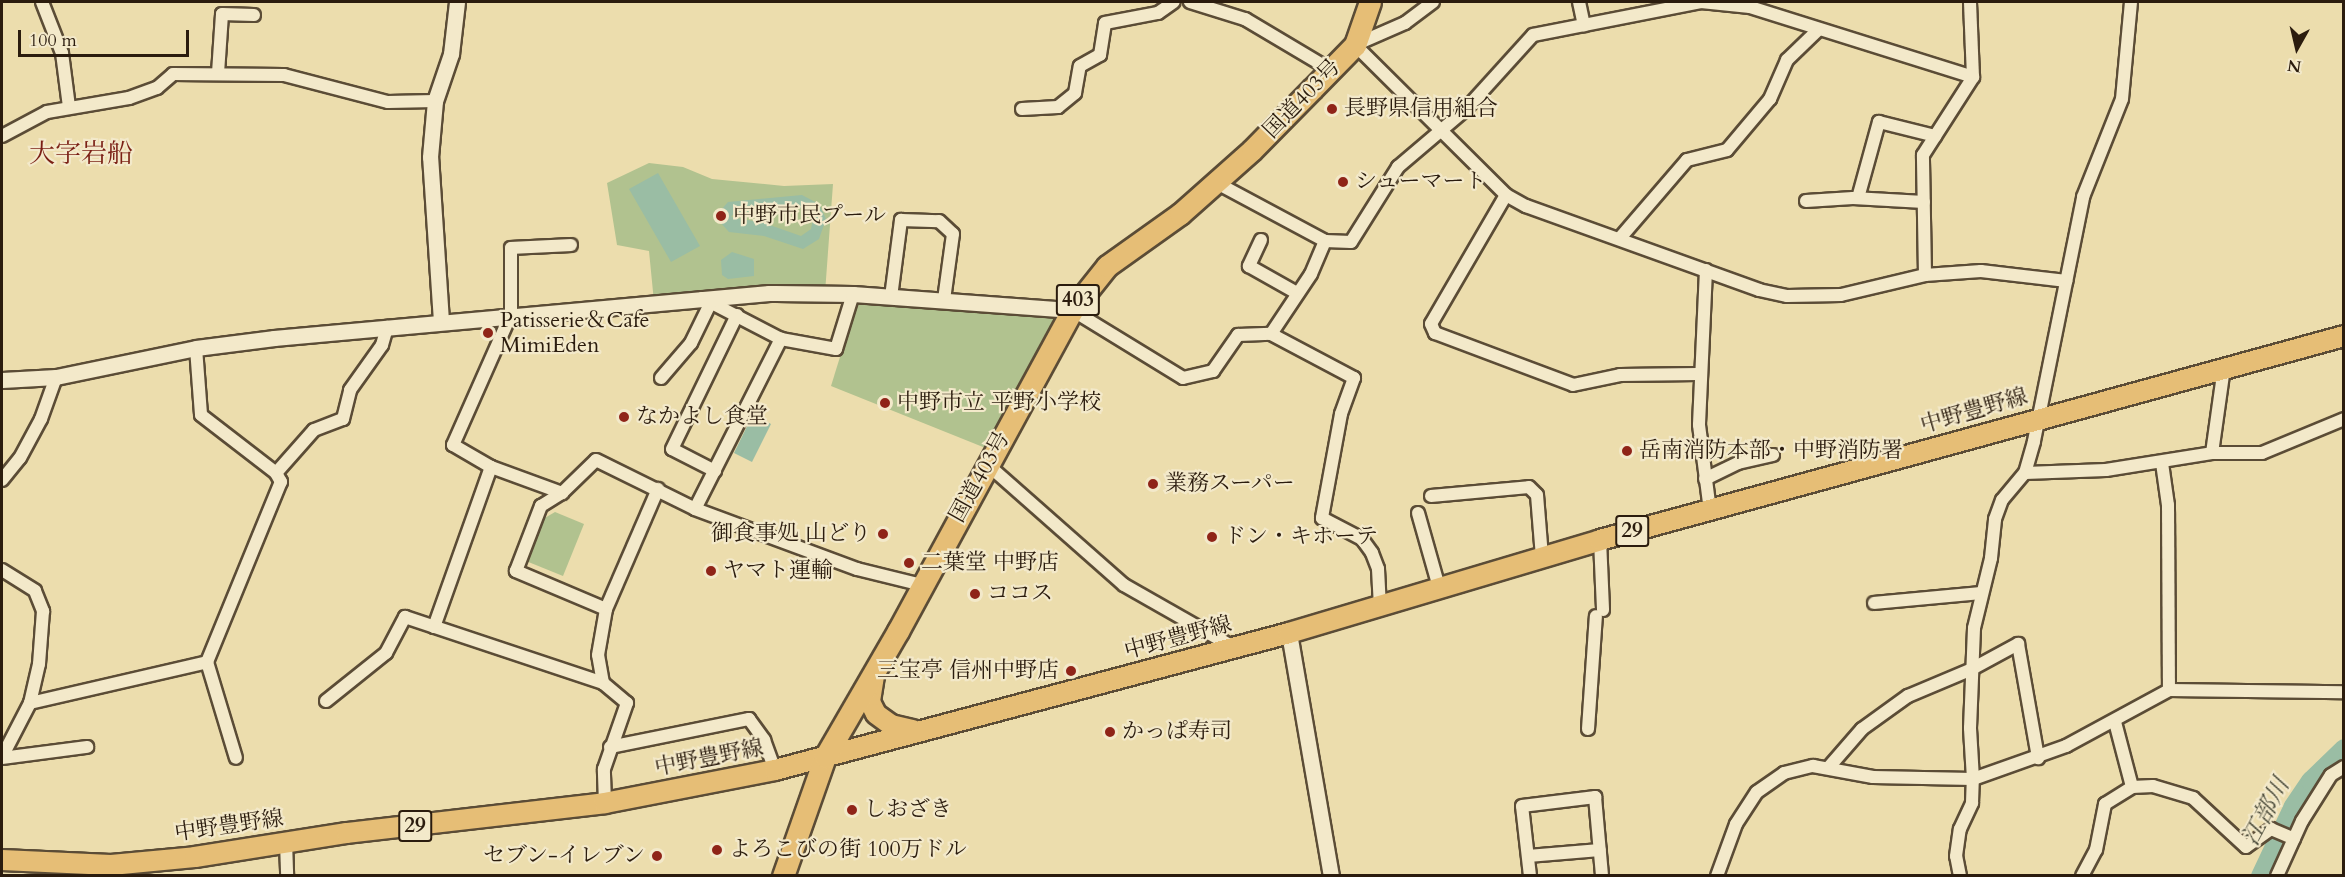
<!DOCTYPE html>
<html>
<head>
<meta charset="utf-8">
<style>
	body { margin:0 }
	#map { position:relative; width:2345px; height:877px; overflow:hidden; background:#ecddad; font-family:Cardo,"Noto Serif JP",serif }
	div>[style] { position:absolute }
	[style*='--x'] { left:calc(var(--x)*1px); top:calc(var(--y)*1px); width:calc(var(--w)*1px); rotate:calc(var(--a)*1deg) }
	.green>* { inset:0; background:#b1c28f }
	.water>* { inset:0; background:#9abda4 }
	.river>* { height:21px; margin:-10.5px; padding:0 10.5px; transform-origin:10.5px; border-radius:10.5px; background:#9abda4 }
	.roads { filter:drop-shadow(2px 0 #5b4c36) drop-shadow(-2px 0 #5b4c36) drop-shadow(0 2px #5b4c36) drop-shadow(0 -2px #5b4c36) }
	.minor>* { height:12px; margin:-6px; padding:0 6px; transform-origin:6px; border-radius:6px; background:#f3e9ca }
	.tertiary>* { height:15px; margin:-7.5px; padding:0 7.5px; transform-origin:7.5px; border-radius:7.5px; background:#f3e9ca }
	.primary>* { height:20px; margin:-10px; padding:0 10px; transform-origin:10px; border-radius:10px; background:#e6be76 }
	.trunk>* { height:21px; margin:-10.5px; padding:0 10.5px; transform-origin:10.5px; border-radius:10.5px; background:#e6be76 }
	.dots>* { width:16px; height:16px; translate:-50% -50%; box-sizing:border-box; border:3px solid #f3e9ca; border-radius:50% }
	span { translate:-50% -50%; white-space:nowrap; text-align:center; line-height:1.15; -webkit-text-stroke:4.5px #f3e9ca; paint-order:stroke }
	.shield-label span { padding:2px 4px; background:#f3e9ca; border:2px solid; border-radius:4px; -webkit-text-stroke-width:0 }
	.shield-label { font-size:21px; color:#2b1c0e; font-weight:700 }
	.street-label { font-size:22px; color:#2b1c0e }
	.poi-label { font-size:22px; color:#2b1c0e }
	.left { translate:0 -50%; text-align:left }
	.right { translate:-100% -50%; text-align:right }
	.water-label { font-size:24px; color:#4c4c3b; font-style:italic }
	.quarter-label { font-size:26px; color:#7a1f14 }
	.frame { position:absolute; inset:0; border:3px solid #2b1c0e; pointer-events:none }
	.north { position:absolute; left:2267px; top:18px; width:60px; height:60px; -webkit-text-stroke:4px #f3e9ca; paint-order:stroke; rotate:188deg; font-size:16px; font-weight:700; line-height:24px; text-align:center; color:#2b1c0e }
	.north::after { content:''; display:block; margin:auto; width:21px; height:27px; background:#2b1c0e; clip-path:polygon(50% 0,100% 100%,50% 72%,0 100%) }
	.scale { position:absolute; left:18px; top:30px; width:171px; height:27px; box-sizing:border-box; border:3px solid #2b1c0e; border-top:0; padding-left:8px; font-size:18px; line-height:21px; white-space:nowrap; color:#2b1c0e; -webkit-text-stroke:4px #f3e9ca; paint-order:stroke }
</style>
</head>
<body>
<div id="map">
	<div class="green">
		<div style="clip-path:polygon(649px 163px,683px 167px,712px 179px,784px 186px,833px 184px,825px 293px,654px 302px,649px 251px,617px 245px,607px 183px)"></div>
		<div style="clip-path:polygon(857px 302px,1060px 315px,988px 449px,831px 386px)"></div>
		<div style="clip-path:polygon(555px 512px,584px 524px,563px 576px,526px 561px,543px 519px)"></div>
	</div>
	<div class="water">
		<div style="clip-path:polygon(658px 173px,700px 246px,671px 262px,629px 189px)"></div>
		<div style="clip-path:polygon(evenodd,802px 195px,819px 204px,826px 219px,819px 239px,803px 249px,764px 236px,729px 232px,719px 221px,721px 210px,728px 202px,802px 195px,797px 207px,808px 210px,813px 219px,811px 229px,801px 236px,764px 223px,731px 217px,734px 213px,797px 207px)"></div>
		<div style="clip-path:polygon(732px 252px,754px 259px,754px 276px,728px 279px,722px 275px,721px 260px)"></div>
		<div style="clip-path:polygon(753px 414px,771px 424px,752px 462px,734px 453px)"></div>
	</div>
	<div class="river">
		<div style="--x:2261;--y:876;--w:77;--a:-64.8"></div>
		<div style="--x:2294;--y:806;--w:30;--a:-56"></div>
		<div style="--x:2311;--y:781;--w:46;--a:-44.1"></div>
	</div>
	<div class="roads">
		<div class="minor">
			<div style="--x:42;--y:2;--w:55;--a:68.6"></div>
			<div style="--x:62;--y:53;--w:54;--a:82.6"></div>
			<div style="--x:1190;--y:2;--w:58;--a:17.2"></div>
			<div style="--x:1245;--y:19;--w:100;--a:30.7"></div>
			<div style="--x:1433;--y:2;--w:35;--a:143"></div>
			<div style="--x:1405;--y:23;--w:55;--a:156.3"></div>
			<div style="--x:1355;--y:45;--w:213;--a:44.8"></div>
			<div style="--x:1506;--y:195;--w:23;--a:29"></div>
			<div style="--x:1526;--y:206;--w:248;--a:19.8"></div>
			<div style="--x:1759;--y:290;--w:29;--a:12"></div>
			<div style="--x:1787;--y:296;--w:54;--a:-1.1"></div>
			<div style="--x:1841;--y:295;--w:86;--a:-13.4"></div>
			<div style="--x:1925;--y:275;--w:56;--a:-4.1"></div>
			<div style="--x:1981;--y:271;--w:86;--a:6.7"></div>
			<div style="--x:1579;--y:2;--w:24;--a:78"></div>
			<div style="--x:218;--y:73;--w:59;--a:-86.1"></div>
			<div style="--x:222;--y:14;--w:32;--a:2"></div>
			<div style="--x:1022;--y:109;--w:36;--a:-3"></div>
			<div style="--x:1058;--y:107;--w:22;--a:-39"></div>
			<div style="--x:1075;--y:93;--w:27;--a:-80"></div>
			<div style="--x:1080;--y:66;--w:23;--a:-29"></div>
			<div style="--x:1100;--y:55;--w:32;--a:-81"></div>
			<div style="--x:1105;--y:23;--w:54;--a:-10.7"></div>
			<div style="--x:1158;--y:13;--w:19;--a:-35"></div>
			<div style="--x:2;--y:136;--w:51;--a:-28.1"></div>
			<div style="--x:47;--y:112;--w:83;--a:-9.7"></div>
			<div style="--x:129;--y:98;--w:30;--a:-20"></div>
			<div style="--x:157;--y:88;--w:21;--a:-41"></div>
			<div style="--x:173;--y:74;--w:111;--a:0.5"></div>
			<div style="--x:284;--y:75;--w:107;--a:14.6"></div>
			<div style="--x:388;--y:102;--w:47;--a:-1.2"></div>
			<div style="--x:1215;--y:182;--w:125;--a:28.2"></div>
			<div style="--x:1506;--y:195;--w:149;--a:120.2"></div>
			<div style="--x:1431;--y:324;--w:10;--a:66"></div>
			<div style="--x:1435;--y:333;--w:147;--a:20.6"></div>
			<div style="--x:1573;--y:385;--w:48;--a:-12"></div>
			<div style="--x:1620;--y:375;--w:78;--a:-0.7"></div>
			<div style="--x:1858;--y:198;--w:79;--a:-74.6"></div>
			<div style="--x:1879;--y:122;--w:58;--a:14"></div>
			<div style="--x:1806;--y:201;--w:47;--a:-3.7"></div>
			<div style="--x:1853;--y:198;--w:71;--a:3.2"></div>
			<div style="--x:1620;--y:238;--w:103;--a:-49.3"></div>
			<div style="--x:1687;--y:160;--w:41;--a:-14"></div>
			<div style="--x:1727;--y:150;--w:67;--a:-49.9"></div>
			<div style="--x:1770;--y:99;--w:43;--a:-66.4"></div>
			<div style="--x:1787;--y:60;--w:42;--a:-44"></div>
			<div style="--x:1261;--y:240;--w:29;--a:115"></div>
			<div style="--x:1249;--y:266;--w:55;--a:29.4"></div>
			<div style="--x:1706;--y:270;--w:155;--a:92.6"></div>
			<div style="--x:1699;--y:425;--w:87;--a:82.7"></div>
			<div style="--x:1925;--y:275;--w:120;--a:-91"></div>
			<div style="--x:1923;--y:155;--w:93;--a:-57.3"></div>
			<div style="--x:1973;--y:77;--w:75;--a:-92.3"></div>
			<div style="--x:891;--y:297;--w:78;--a:-82.6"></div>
			<div style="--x:901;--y:220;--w:38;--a:2"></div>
			<div style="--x:939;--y:221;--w:19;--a:43"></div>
			<div style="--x:953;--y:234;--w:67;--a:97.8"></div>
			<div style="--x:702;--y:298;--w:89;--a:27.4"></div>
			<div style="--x:781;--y:339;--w:56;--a:10.3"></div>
			<div style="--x:836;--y:349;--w:58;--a:-72.8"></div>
			<div style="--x:1072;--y:310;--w:130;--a:31.5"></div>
			<div style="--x:1183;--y:378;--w:31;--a:-13"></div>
			<div style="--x:1213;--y:371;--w:44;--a:-55.2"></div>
			<div style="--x:1238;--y:335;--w:33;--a:-2"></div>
			<div style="--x:1271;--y:334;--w:94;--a:27.9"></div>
			<div style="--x:1354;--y:378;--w:38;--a:110"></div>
			<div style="--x:1341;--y:414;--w:106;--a:100.4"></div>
			<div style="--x:1322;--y:518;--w:45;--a:27.7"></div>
			<div style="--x:1362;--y:539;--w:17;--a:54"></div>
			<div style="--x:1372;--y:553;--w:17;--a:69"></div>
			<div style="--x:1378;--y:569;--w:36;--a:87"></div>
			<div style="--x:1271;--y:334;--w:72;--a:-56.3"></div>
			<div style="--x:1311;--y:274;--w:36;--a:-67"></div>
			<div style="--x:1325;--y:241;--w:26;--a:2"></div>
			<div style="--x:1351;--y:242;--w:89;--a:-57.9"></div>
			<div style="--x:1398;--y:167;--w:88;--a:-40.4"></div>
			<div style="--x:1465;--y:110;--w:101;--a:-47.8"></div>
			<div style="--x:1533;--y:35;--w:171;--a:-11.1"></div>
			<div style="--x:1701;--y:2;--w:49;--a:5.8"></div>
			<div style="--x:1750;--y:7;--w:234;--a:17.4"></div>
			<div style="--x:196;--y:348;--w:67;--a:85.7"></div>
			<div style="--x:201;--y:415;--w:95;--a:37.7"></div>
			<div style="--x:661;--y:378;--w:46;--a:-49.4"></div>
			<div style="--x:691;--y:343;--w:46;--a:-64"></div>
			<div style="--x:2212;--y:453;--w:86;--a:-82"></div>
			<div style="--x:2162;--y:463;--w:42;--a:81.9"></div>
			<div style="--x:2168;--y:505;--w:185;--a:89.7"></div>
			<div style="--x:988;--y:465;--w:181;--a:41.4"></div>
			<div style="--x:1124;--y:585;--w:125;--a:29.6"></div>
			<div style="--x:491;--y:467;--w:44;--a:-149.9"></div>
			<div style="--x:453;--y:445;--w:143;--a:-66.1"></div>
			<div style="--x:511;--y:314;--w:66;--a:-90"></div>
			<div style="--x:511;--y:248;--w:60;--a:-2.9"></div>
			<div style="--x:715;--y:471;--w:48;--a:-152.9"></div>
			<div style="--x:672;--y:449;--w:149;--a:-64.1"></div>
			<div style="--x:2025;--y:473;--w:81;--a:-2.1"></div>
			<div style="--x:2106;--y:470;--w:107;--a:-9.1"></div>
			<div style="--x:2212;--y:453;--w:50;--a:0"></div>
			<div style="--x:2262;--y:453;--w:89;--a:-22.5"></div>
			<div style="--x:1705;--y:479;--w:37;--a:-26"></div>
			<div style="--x:1738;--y:463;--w:36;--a:-13"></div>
			<div style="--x:2;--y:480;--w:28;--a:-51"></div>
			<div style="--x:20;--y:458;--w:44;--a:-61.7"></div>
			<div style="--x:41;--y:419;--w:45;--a:-70.3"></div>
			<div style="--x:1431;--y:496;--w:98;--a:-5.2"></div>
			<div style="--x:1529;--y:487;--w:11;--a:45"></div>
			<div style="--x:1537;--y:495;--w:62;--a:85.4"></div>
			<div style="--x:695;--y:509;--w:191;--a:-63.2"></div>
			<div style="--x:1418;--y:513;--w:77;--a:74.2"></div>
			<div style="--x:1600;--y:540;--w:70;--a:87.5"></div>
			<div style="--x:2;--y:570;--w:39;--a:32"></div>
			<div style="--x:35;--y:591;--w:22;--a:68"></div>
			<div style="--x:43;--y:611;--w:53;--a:94.3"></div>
			<div style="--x:39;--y:664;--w:40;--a:103"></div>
			<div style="--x:30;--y:703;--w:61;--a:117.4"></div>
			<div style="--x:1874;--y:603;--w:107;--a:-5.3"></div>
			<div style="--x:606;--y:609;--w:131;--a:-66.6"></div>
			<div style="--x:434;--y:627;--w:170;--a:-70.4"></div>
			<div style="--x:491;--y:467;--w:76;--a:20.1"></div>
			<div style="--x:207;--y:662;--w:100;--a:73.2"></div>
			<div style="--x:326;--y:701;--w:77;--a:-38.7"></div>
			<div style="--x:386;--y:653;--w:41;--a:-62.2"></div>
			<div style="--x:405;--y:617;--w:209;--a:18.4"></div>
			<div style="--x:30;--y:703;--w:182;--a:-13"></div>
			<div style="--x:207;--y:662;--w:195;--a:-67.7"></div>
			<div style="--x:281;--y:482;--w:10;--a:-119"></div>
			<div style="--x:276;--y:473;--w:57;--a:-48.5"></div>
			<div style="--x:314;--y:430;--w:31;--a:-21"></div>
			<div style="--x:343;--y:419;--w:30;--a:-76"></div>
			<div style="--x:350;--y:390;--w:55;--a:-54.6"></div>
			<div style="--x:382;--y:345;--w:19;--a:-74"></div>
			<div style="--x:2115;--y:722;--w:67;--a:75.3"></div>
			<div style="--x:1588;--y:729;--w:113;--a:-86"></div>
			<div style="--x:610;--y:747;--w:142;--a:-11.4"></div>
			<div style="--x:749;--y:719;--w:26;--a:54"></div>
			<div style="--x:764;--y:740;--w:32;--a:70"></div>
			<div style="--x:2;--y:758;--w:86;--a:-7.4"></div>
			<div style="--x:1829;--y:767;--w:50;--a:-49"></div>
			<div style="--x:1862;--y:729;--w:57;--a:-35.7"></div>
			<div style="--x:1908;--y:696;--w:67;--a:-22.8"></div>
			<div style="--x:1970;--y:670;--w:55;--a:-28.4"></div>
			<div style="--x:2018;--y:644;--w:116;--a:80"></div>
			<div style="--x:605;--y:803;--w:34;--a:-92"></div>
			<div style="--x:604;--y:769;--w:70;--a:-70.8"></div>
			<div style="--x:627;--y:703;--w:31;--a:-140"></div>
			<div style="--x:603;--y:683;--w:28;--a:-100"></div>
			<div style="--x:598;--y:655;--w:47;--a:-80.1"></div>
			<div style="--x:606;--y:609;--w:98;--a:-157.1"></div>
			<div style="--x:516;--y:571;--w:70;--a:-69"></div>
			<div style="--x:541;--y:506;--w:25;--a:-32"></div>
			<div style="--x:562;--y:493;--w:47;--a:-44.1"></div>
			<div style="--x:596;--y:460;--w:110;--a:26.3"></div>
			<div style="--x:695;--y:509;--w:173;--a:20.3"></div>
			<div style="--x:857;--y:569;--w:67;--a:13.8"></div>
			<div style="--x:286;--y:842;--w:34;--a:88"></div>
			<div style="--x:1528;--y:856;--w:72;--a:-4.8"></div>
			<div style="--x:1530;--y:876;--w:70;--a:-96.5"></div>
			<div style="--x:1522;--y:806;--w:74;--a:-7"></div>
			<div style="--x:1595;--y:797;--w:79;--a:84.9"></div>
			<div style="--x:1717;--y:876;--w:55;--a:-69.9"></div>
			<div style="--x:1736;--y:824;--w:38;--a:-57"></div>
			<div style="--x:1757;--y:792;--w:33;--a:-35"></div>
			<div style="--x:1784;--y:773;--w:30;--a:-14"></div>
			<div style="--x:1813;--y:766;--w:61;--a:10.4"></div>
			<div style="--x:1873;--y:777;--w:100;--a:1.1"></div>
			<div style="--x:1973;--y:779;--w:99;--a:-19.5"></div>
			<div style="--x:2066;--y:746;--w:117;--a:-28.5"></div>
			<div style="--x:2169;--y:690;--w:175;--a:0.7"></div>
			<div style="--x:1960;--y:876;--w:20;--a:-101"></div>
			<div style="--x:1956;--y:856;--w:27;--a:-82"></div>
			<div style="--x:1960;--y:829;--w:29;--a:-65"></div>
			<div style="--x:1972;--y:803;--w:24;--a:-88"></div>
			<div style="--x:1973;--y:779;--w:51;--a:-93.4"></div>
			<div style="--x:1970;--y:728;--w:100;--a:-87.7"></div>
			<div style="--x:1974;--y:628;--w:72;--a:-76.3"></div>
			<div style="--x:1991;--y:558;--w:39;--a:-84"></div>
			<div style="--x:1995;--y:519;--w:20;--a:-70"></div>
			<div style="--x:2002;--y:500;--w:35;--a:-50"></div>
			<div style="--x:2025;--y:473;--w:33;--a:-74"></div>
			<div style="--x:2034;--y:441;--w:249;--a:-78.6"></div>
			<div style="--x:2083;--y:197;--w:105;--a:-68.3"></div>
			<div style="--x:2122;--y:99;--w:97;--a:-84.7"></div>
			<div style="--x:2082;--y:876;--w:30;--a:-62"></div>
			<div style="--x:2096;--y:850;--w:47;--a:-78.9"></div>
			<div style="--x:2105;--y:804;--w:32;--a:-32"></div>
			<div style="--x:2132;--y:787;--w:21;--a:-3"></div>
			<div style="--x:2153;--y:786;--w:42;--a:16.7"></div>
			<div style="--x:2193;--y:798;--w:72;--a:42.8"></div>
			<div style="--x:2246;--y:847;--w:31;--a:-36"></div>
			<div style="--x:2271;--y:829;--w:25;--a:23"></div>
			<div style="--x:2277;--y:876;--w:60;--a:-65.6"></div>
			<div style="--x:2302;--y:821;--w:54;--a:-57.8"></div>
			<div style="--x:2331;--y:775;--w:15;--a:-32"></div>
		</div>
		<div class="tertiary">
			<div style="--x:441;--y:321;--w:164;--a:-93.8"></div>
			<div style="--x:430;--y:157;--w:56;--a:-84.9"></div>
			<div style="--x:435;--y:101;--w:50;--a:-71.2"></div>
			<div style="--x:451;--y:54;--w:52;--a:-83.4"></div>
			<div style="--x:2;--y:380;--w:54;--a:-3.2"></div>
			<div style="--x:56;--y:377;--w:143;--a:-11.7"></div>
			<div style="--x:196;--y:348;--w:79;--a:-7.3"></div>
			<div style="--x:274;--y:338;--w:497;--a:-5.2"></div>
			<div style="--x:769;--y:293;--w:84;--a:0.7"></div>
			<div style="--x:853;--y:294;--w:220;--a:4.2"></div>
			<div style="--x:1289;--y:633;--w:247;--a:80.2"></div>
		</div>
		<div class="primary">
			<div style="--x:874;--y:676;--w:26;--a:99"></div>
			<div style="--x:870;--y:702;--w:13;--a:63"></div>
			<div style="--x:876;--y:714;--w:19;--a:36"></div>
			<div style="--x:891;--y:725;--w:23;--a:13"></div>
			<div style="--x:2;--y:860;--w:109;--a:2.6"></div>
			<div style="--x:111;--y:865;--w:84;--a:-5.4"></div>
			<div style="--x:195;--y:857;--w:154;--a:-9"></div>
			<div style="--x:347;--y:833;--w:260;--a:-6.6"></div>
			<div style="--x:605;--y:803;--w:173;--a:-11"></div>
			<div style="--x:775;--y:770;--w:532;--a:-14.92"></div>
			<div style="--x:1289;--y:633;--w:325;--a:-16.6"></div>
			<div style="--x:1600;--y:540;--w:771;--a:-15.33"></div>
		</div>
		<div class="trunk">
			<div style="--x:783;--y:876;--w:126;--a:-70.6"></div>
			<div style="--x:825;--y:757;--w:146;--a:-59.9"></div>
			<div style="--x:898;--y:631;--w:365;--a:-61.5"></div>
			<div style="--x:1072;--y:310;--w:56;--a:-51.5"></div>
			<div style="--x:1107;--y:266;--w:90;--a:-35.5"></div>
			<div style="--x:1180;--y:214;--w:96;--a:-41.6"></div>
			<div style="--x:1252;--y:150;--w:86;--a:-45.5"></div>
			<div style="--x:1312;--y:89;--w:62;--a:-45.7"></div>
			<div style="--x:1355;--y:45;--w:46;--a:-70.8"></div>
		</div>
	</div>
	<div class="dots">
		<div style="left:1332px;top:109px;background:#8f2418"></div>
		<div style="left:1343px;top:182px;background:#8f2418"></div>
		<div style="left:721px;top:216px;background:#8f2418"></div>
		<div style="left:488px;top:333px;background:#8f2418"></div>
		<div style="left:885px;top:403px;background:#8f2418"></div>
		<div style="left:624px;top:417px;background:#8f2418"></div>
		<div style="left:1627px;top:451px;background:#8f2418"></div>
		<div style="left:1153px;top:484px;background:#8f2418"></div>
		<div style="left:883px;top:534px;background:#8f2418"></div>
		<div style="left:1212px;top:537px;background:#8f2418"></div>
		<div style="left:909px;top:563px;background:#8f2418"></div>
		<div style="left:711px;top:571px;background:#8f2418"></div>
		<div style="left:975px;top:594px;background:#8f2418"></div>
		<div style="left:1071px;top:671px;background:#8f2418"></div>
		<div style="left:1110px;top:732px;background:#8f2418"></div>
		<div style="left:852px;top:810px;background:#8f2418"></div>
		<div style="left:717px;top:850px;background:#8f2418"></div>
		<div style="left:657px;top:856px;background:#8f2418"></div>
	</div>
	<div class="shield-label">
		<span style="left:1078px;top:300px">403</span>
		<span style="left:1632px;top:531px">29</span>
		<span style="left:415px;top:826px">29</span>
	</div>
	<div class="street-label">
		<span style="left:1302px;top:99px;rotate:-46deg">国道403号</span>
		<span style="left:1974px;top:411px;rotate:-16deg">中野豊野線</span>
		<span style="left:980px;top:477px;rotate:-61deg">国道403号</span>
		<span style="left:1178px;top:638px;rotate:-15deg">中野豊野線</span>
		<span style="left:709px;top:758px;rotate:-11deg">中野豊野線</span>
		<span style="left:229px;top:826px;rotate:-8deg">中野豊野線</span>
	</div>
	<div class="poi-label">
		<span class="left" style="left:1344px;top:109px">長野県信用組合</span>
		<span class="left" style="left:1355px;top:182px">シューマート</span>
		<span class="left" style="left:733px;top:216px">中野市民プール</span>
		<span class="left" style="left:500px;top:333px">Patisserie＆Cafe<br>MimiEden</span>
		<span class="left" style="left:897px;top:403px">中野市立 平野小学校</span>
		<span class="left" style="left:636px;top:417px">なかよし食堂</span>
		<span class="left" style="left:1639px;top:451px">岳南消防本部・中野消防署</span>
		<span class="left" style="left:1165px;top:484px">業務スーパー</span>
		<span class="right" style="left:871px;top:534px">御食事処 山どり</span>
		<span class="left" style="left:1224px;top:537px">ドン・キホーテ</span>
		<span class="left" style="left:921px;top:563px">二葉堂 中野店</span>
		<span class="left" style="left:723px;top:571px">ヤマト運輸</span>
		<span class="left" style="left:987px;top:594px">ココス</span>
		<span class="right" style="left:1059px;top:671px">三宝亭 信州中野店</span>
		<span class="left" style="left:1122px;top:732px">かっぱ寿司</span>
		<span class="left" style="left:864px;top:810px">しおざき</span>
		<span class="left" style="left:729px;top:850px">よろこびの街 100万ドル</span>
		<span class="right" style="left:645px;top:856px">セブン-イレブン</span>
	</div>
	<div class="water-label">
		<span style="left:2266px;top:812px;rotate:-62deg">江部川</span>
	</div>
	<div class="quarter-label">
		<span style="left:81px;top:154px">大字岩船</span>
	</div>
	<div class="frame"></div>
	<div class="north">N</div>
	<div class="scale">100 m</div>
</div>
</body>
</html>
